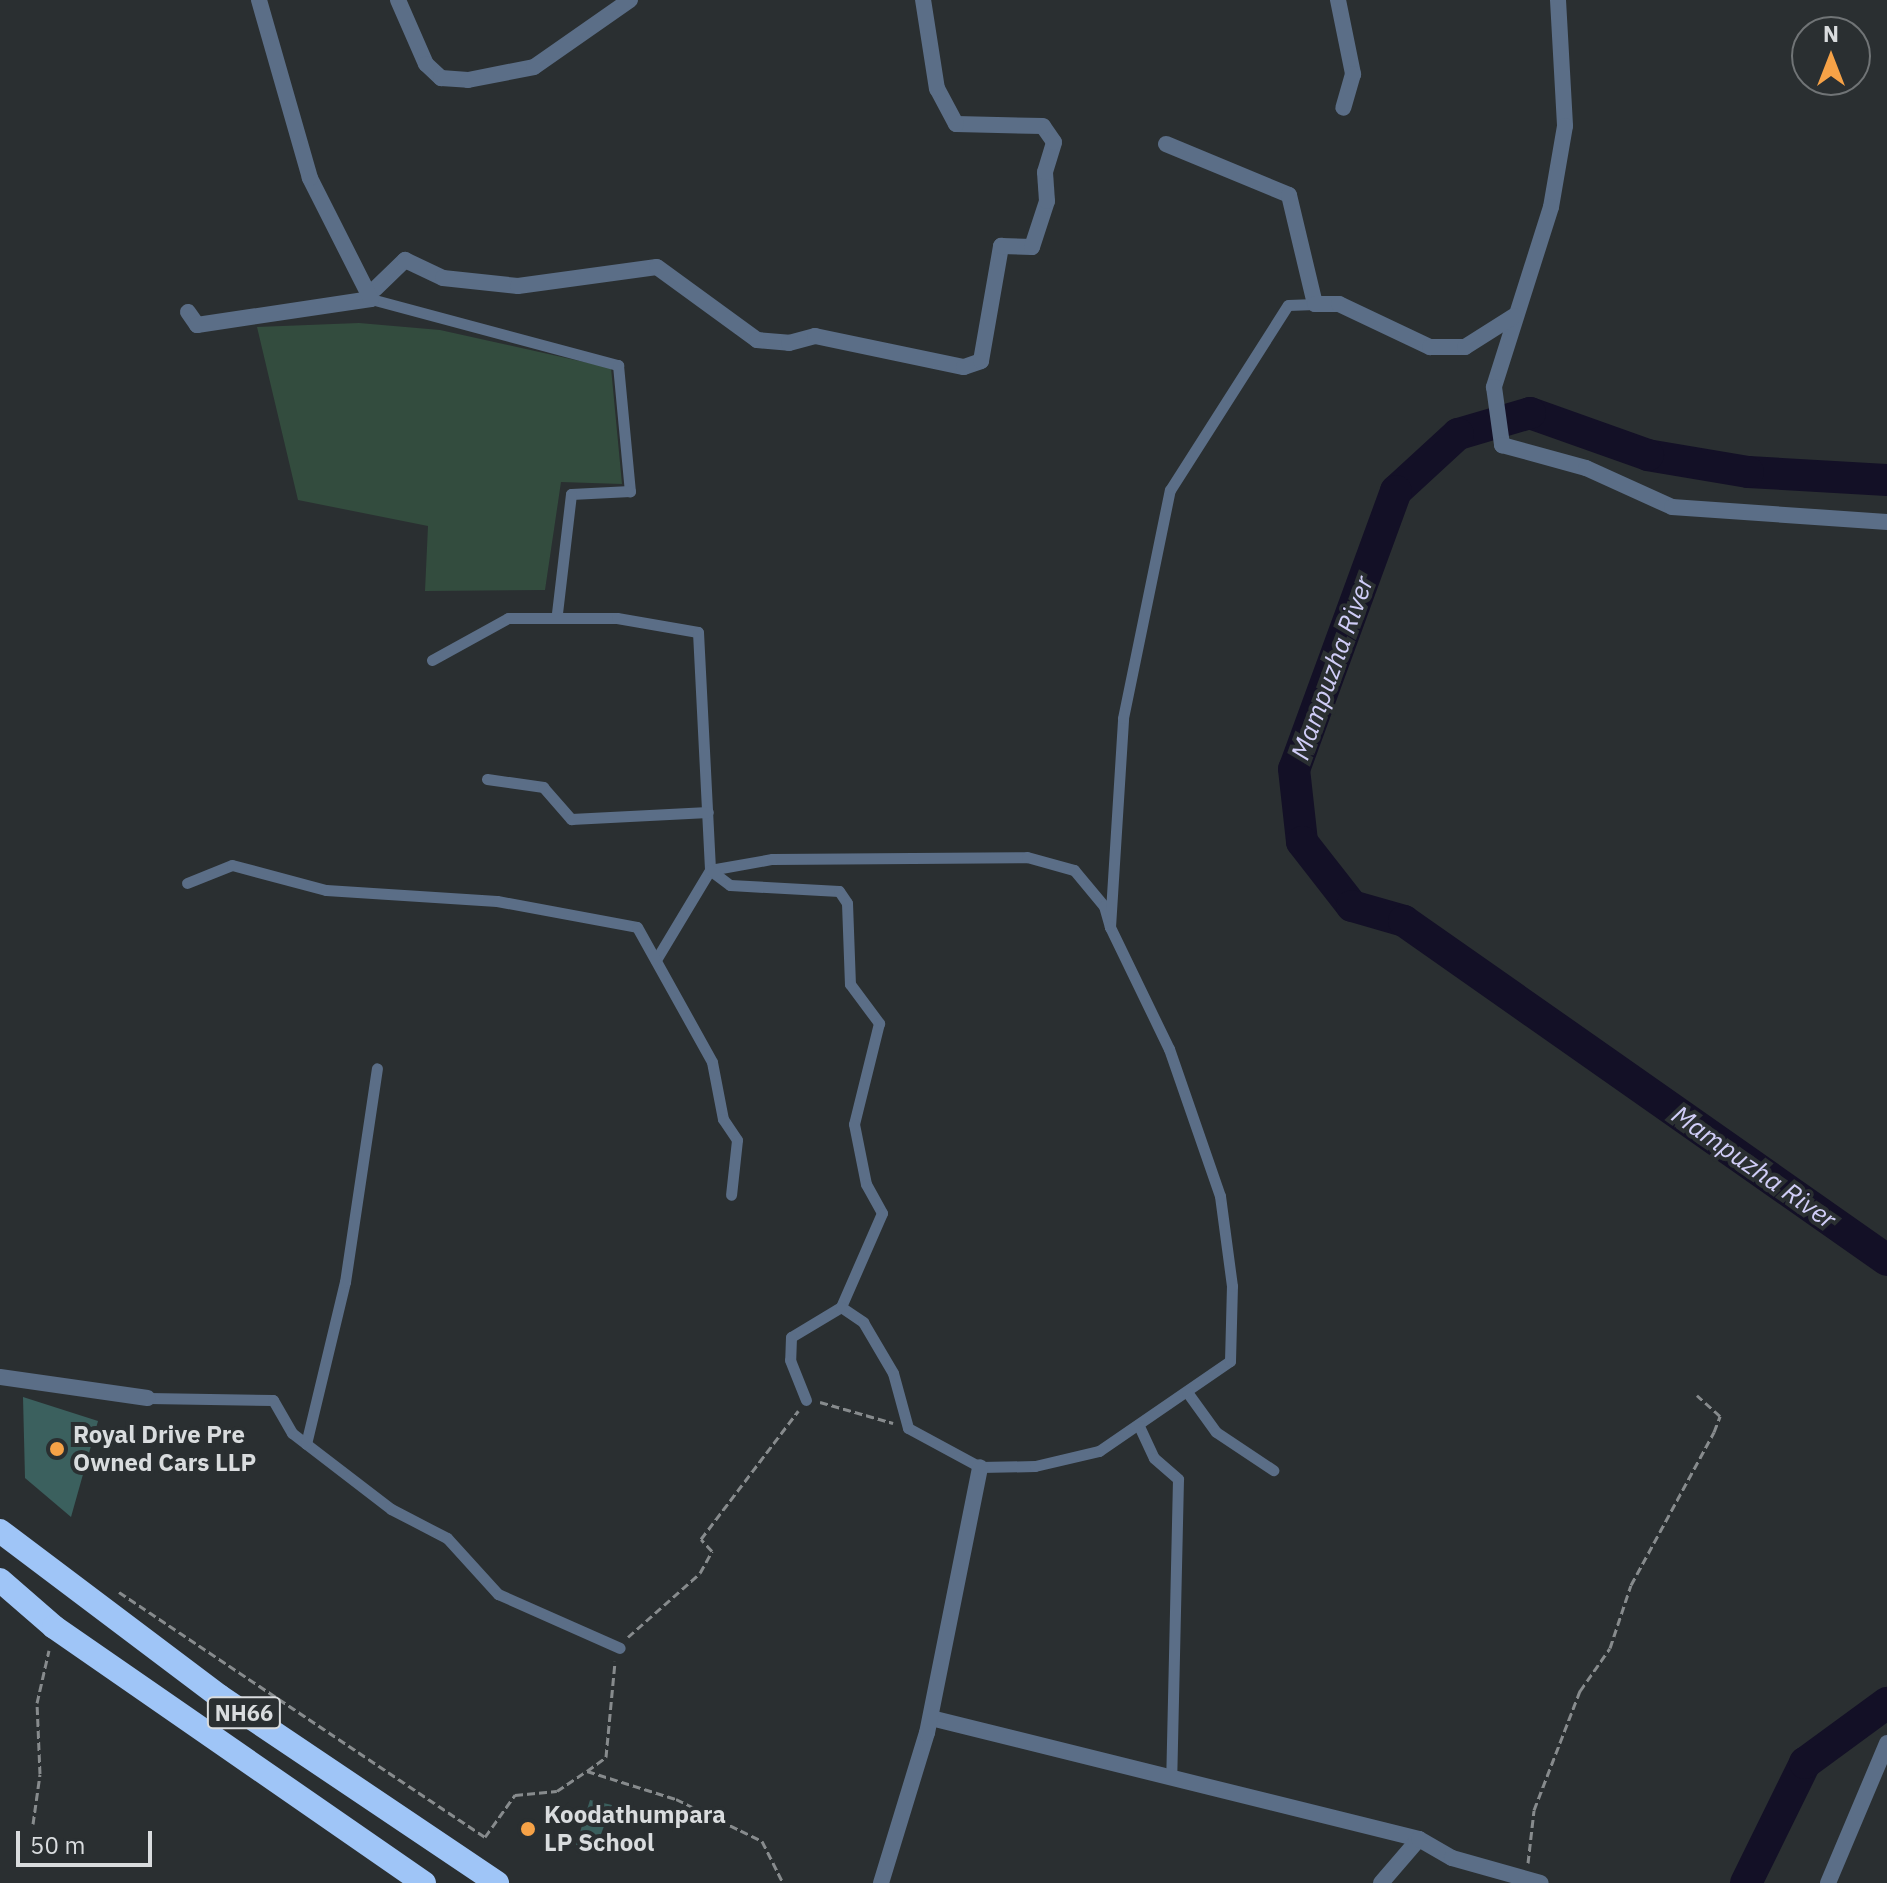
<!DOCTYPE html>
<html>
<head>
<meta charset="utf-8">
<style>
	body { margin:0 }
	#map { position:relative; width:1887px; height:1883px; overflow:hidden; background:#2a2f31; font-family:"IBM Plex Sans",sans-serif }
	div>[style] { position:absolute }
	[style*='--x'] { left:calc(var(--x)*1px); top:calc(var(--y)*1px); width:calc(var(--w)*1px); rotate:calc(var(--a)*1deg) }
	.green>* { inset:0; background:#334c3e }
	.river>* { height:32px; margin:-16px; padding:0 16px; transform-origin:16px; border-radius:16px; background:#131026 }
	.building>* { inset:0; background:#3b605e }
	.path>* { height:3px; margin-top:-1.5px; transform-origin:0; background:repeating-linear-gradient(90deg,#878b8d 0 8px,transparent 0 12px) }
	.lane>* { height:11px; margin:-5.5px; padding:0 5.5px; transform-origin:5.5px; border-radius:5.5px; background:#5b6e87 }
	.street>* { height:16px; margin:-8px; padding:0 8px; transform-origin:8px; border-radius:8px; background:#5b6e87 }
	.highway>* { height:24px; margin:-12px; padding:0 12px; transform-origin:12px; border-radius:12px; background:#9fc5f7 }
	.dots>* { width:22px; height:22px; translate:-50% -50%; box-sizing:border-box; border:4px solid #2a2f31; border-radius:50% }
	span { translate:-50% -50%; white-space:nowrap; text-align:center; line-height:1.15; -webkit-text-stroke:8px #2a2f31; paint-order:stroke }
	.shield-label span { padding:2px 6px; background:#2a2f31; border:2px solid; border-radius:6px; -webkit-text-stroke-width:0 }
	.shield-label { font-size:22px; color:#d9dcde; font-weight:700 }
	.poi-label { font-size:24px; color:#d9dcde; font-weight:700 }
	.left { translate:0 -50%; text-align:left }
	.water-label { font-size:26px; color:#d0cdf7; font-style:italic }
	.north { position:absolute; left:1791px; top:16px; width:80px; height:80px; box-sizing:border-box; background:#2a2f31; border:2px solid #707476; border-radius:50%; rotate:0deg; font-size:22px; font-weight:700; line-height:32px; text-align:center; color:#d9dcde }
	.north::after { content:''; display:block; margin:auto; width:28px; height:36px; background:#f6a247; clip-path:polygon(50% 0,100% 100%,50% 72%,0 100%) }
	.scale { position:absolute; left:16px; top:1831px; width:136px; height:36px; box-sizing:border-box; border:4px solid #d9dcde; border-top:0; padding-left:10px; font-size:24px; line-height:28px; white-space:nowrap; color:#d9dcde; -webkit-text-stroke:6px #2a2f31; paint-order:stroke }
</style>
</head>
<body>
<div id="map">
	<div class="green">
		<div style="clip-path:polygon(359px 323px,440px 330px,611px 368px,622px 484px,561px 482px,545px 590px,425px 591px,428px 526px,298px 500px,257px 327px)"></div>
	</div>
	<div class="river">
		<div style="--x:1887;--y:480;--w:139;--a:-176.7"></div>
		<div style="--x:1748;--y:472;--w:101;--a:-170.4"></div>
		<div style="--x:1648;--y:455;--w:125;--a:-160.4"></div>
		<div style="--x:1530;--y:413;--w:75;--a:163.7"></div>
		<div style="--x:1458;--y:434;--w:84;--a:137.4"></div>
		<div style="--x:1396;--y:491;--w:296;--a:110.1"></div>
		<div style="--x:1294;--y:769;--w:73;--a:83.7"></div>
		<div style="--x:1302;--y:842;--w:81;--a:52"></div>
		<div style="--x:1352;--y:906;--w:54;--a:16.1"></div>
		<div style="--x:1404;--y:921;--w:590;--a:35.06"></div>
		<div style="--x:1746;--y:1883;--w:134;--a:-63.8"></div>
		<div style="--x:1805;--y:1763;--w:102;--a:-36.2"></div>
	</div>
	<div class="building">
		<div style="clip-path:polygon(23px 1397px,98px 1421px,71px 1517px,25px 1478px)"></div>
		<div style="clip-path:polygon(590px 1800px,612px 1805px,595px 1850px,576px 1845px)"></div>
	</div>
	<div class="path">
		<div style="--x:820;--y:1402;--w:76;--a:16"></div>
		<div style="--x:119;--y:1592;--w:440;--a:33.8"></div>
		<div style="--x:485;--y:1837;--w:52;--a:-54.5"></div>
		<div style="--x:515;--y:1795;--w:42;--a:-5.4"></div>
		<div style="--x:557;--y:1791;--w:36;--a:-34"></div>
		<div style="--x:587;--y:1771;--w:93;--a:17.5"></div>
		<div style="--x:676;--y:1799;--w:96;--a:26"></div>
		<div style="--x:762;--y:1841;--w:47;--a:63.4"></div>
		<div style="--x:628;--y:1637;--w:96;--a:-41.6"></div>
		<div style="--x:700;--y:1573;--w:25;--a:-61"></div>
		<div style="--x:712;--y:1551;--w:16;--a:-133"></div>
		<div style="--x:701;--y:1539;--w:161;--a:-52.8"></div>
		<div style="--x:587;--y:1771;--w:24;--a:-36"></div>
		<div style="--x:606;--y:1757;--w:96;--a:-84.6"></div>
		<div style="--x:33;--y:1824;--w:50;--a:-82"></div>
		<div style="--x:40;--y:1774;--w:71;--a:-92.4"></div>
		<div style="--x:37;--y:1703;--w:54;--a:-77.2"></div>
		<div style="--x:1528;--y:1863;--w:53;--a:-83.5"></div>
		<div style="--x:1534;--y:1810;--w:128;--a:-68.9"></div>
		<div style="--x:1580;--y:1691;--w:52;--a:-55.1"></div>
		<div style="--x:1610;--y:1648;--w:66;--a:-71.6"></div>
		<div style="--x:1631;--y:1585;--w:174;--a:-61.5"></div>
		<div style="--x:1714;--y:1432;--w:17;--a:-69"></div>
		<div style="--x:1720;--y:1416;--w:31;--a:-138"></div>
	</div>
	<div class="lane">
		<div style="--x:371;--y:299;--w:256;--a:15"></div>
		<div style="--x:618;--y:365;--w:127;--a:84.6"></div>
		<div style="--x:630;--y:491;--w:59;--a:177.1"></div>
		<div style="--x:571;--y:494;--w:121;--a:96.7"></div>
		<div style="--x:432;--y:660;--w:87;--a:-28.9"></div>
		<div style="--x:508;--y:618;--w:109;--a:0"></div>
		<div style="--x:617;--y:618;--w:82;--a:9.8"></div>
		<div style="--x:698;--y:632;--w:238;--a:87.1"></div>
		<div style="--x:710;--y:870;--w:105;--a:121"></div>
		<div style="--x:487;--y:779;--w:57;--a:8.1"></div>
		<div style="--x:543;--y:787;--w:43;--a:48.8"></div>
		<div style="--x:571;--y:819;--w:137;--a:-2.9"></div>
		<div style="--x:710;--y:870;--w:63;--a:-10.1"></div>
		<div style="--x:772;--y:859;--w:255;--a:-0.4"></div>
		<div style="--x:1027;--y:857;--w:49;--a:15.5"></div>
		<div style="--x:1074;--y:870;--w:47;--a:50.2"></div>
		<div style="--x:1104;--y:906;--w:22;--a:74"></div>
		<div style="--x:1110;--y:927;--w:209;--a:-86.4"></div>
		<div style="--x:1123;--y:718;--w:233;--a:-78.4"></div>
		<div style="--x:1170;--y:490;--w:219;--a:-57.5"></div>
		<div style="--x:1288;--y:305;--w:27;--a:-2"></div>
		<div style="--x:710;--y:870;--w:25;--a:37"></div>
		<div style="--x:730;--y:885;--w:109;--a:3.2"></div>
		<div style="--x:839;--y:891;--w:14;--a:56"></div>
		<div style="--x:847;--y:903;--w:81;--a:87.9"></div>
		<div style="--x:850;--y:984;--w:49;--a:53.4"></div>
		<div style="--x:879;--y:1023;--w:104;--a:103.9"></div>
		<div style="--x:854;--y:1124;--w:61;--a:78.7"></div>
		<div style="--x:866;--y:1184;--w:33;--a:61"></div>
		<div style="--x:882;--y:1213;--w:103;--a:113.6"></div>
		<div style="--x:841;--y:1307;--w:58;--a:149"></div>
		<div style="--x:791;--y:1337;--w:23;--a:92"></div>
		<div style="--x:790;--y:1360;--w:43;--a:68.2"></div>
		<div style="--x:187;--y:883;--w:48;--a:-21.8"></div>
		<div style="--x:232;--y:865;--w:97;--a:14.9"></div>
		<div style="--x:326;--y:890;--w:171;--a:3.7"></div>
		<div style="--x:497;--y:901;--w:142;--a:10.5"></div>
		<div style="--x:637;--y:927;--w:154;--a:60.9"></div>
		<div style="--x:712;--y:1062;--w:58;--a:79.1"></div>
		<div style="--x:723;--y:1119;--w:25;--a:56"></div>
		<div style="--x:737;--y:1140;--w:55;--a:96.2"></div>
		<div style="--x:841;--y:1307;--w:27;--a:34"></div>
		<div style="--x:863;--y:1322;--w:59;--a:59.5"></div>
		<div style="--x:893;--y:1373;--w:57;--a:74.7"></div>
		<div style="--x:908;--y:1428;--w:82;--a:28.4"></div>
		<div style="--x:980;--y:1467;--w:55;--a:-1"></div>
		<div style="--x:1035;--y:1466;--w:66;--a:-13.2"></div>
		<div style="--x:1099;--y:1451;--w:159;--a:-34.5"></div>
		<div style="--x:1230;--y:1361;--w:75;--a:-88.5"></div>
		<div style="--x:1232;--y:1286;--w:91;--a:-97.6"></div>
		<div style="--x:1220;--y:1196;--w:156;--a:-109.1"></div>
		<div style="--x:1169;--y:1049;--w:136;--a:-115.8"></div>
		<div style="--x:1187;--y:1392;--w:49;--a:54.1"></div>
		<div style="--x:1216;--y:1432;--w:69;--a:33.7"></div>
		<div style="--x:148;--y:1398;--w:125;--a:0.9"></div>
		<div style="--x:273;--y:1400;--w:38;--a:60"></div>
		<div style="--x:292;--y:1433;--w:125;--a:37.5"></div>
		<div style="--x:391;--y:1509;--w:63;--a:27.4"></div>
		<div style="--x:447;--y:1538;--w:76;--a:47.7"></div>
		<div style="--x:498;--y:1594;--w:133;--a:23.9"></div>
		<div style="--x:1139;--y:1426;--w:35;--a:65"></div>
		<div style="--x:1154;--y:1458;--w:32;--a:41"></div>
		<div style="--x:1178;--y:1479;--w:299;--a:91.3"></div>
		<div style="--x:306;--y:1444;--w:167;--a:-76.5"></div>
		<div style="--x:345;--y:1282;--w:216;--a:-81.5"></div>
	</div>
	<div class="street">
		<div style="--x:398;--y:0;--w:70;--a:66.4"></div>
		<div style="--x:426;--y:64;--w:21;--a:43"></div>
		<div style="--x:441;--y:78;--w:27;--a:4"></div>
		<div style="--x:468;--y:80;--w:67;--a:-11.1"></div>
		<div style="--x:534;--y:67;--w:117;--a:-34.9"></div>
		<div style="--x:1338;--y:0;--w:76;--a:78.5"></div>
		<div style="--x:1353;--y:74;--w:35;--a:106"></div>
		<div style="--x:1558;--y:0;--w:126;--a:86.8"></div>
		<div style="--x:1565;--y:126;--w:82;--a:99.8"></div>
		<div style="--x:1551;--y:207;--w:189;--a:107.6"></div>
		<div style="--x:1494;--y:387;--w:59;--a:82.1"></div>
		<div style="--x:1502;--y:445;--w:87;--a:15.3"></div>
		<div style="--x:1586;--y:468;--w:94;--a:24.4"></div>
		<div style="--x:1672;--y:507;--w:216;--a:4"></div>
		<div style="--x:1166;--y:144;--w:133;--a:22.5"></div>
		<div style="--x:1289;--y:195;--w:112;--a:76.6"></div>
		<div style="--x:1315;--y:304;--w:24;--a:0"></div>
		<div style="--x:1339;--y:304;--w:101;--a:25.3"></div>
		<div style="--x:1430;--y:347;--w:35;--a:0"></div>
		<div style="--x:1465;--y:347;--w:58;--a:-32.3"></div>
		<div style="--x:375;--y:289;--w:42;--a:-44"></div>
		<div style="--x:405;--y:260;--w:42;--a:25.3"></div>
		<div style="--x:443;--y:278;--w:75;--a:6.1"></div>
		<div style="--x:518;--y:286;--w:140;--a:-7.8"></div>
		<div style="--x:657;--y:267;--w:124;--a:36.1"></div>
		<div style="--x:757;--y:340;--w:32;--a:5"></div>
		<div style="--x:789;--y:343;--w:27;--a:-15"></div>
		<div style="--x:815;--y:336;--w:152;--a:11.8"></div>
		<div style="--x:964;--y:367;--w:18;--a:-19"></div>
		<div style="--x:981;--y:361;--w:117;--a:-80.1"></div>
		<div style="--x:1001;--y:246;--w:31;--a:2"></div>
		<div style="--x:1032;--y:247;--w:48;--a:-71.9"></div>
		<div style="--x:1047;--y:201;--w:29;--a:-94"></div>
		<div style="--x:1045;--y:172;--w:31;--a:-73"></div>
		<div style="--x:1054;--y:142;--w:19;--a:-125"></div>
		<div style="--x:1043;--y:126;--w:87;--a:-178.7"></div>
		<div style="--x:956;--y:124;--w:40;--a:-118"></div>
		<div style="--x:937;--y:89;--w:90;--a:-98.9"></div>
		<div style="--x:188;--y:312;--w:16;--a:55"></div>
		<div style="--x:197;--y:325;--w:176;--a:-8.5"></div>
		<div style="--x:371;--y:299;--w:136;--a:-116.8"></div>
		<div style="--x:310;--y:178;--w:185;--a:-106"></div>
		<div style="--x:0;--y:1377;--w:149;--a:8.1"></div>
		<div style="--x:931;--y:1718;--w:503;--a:13.93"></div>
		<div style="--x:881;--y:1883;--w:157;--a:-73"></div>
		<div style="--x:927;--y:1733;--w:271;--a:-78.7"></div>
		<div style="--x:1381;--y:1883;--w:58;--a:-49.2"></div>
		<div style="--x:1419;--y:1839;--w:38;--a:30"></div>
		<div style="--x:1452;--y:1858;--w:92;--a:15.7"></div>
		<div style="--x:1828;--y:1883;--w:152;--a:-67.1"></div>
	</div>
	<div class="highway">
		<div style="--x:0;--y:1531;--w:274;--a:37"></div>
		<div style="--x:219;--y:1696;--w:335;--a:33.9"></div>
		<div style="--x:0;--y:1580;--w:72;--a:41"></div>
		<div style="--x:54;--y:1627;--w:450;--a:34.7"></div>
	</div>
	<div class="dots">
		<div style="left:57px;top:1449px;background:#f6a247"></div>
		<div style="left:528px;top:1829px;background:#f6a247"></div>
	</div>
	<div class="shield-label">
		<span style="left:244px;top:1713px">NH66</span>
	</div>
	<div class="poi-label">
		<span class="left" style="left:73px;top:1449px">Royal Drive Pre<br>Owned Cars LLP</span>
		<span class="left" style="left:544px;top:1829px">Koodathumpara<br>LP School</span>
	</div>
	<div class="water-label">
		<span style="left:1332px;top:668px;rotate:-70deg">Mampuzha River</span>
		<span style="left:1754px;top:1167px;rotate:35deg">Mampuzha River</span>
	</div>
	<div class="north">N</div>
	<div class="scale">50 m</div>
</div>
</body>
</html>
